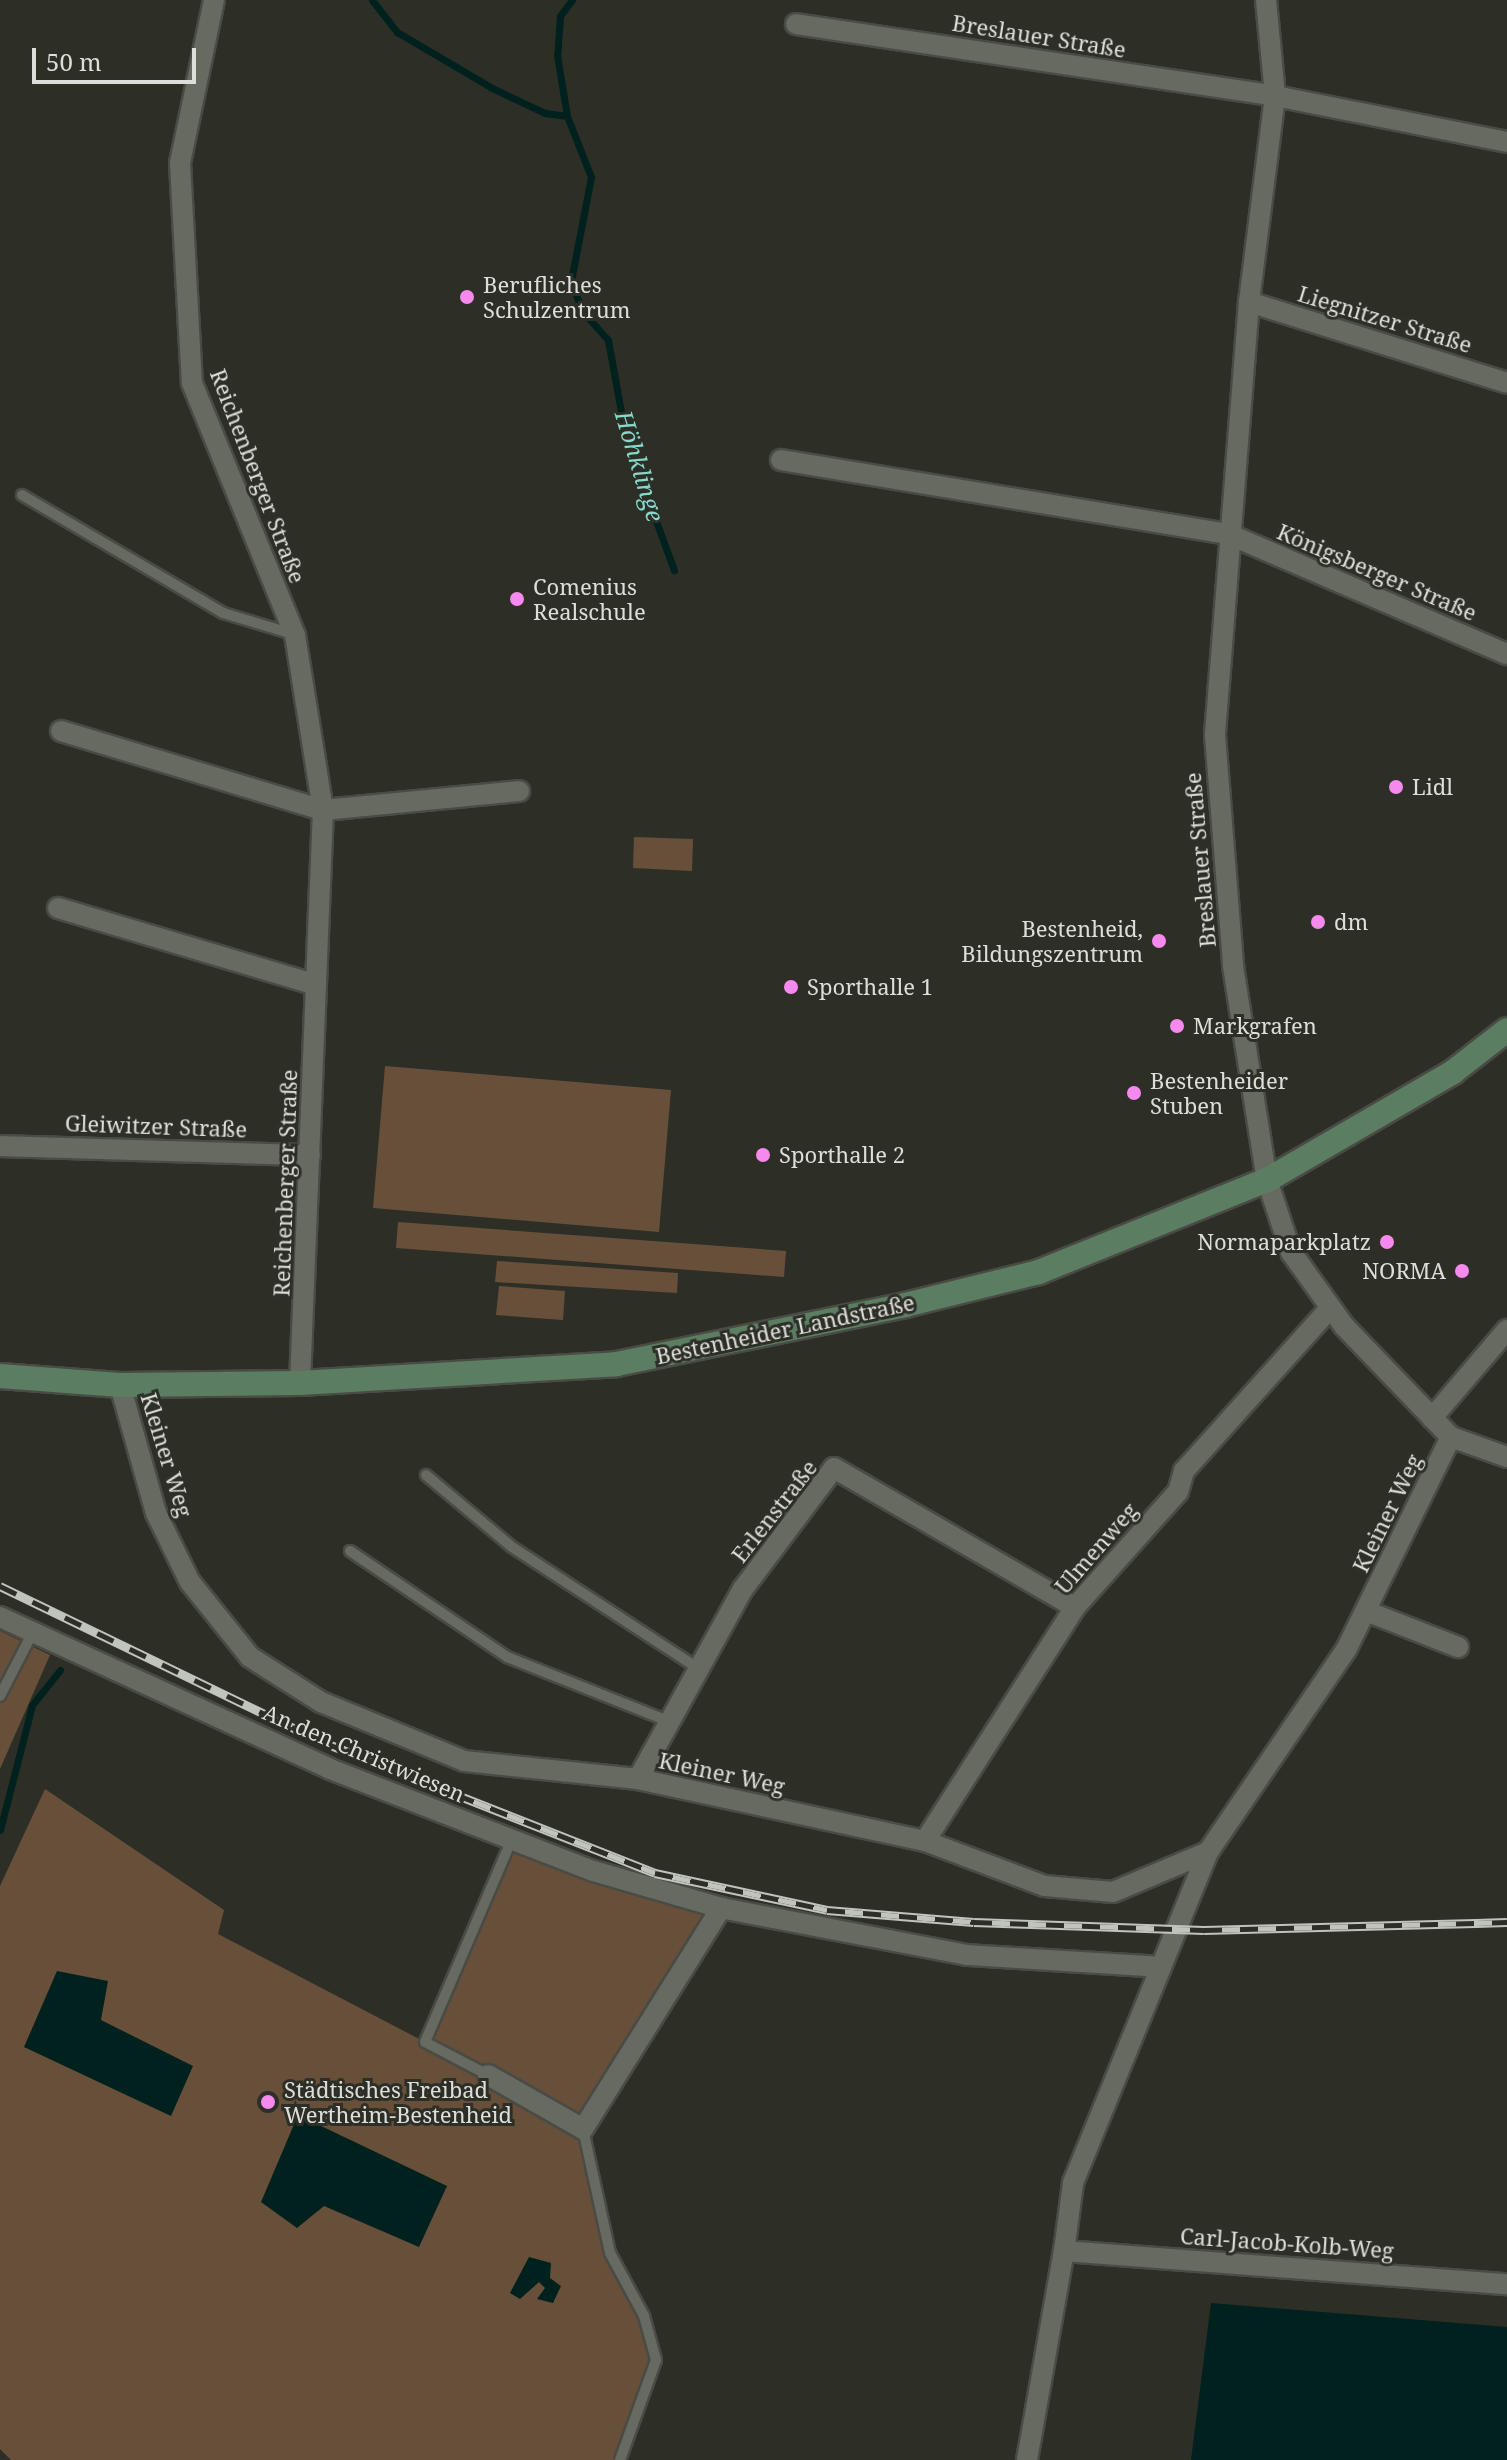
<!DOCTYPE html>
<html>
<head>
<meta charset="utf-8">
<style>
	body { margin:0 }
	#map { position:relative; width:1507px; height:2460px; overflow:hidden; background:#2d2f27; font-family:"Noto Serif",serif }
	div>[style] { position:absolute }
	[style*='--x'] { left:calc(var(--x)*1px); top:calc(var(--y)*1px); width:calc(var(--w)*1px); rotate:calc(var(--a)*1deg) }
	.green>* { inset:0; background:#684f39 }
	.water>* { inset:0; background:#00211d }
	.stream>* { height:7px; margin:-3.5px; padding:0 3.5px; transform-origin:3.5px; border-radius:3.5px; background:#00211d }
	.roads { filter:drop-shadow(2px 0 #494b44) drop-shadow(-2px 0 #494b44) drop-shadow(0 2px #494b44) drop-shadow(0 -2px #494b44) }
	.lane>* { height:10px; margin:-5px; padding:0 5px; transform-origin:5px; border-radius:5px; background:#676a61 }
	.street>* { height:20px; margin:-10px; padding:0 10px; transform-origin:10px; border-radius:10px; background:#676a61 }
	.secondary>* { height:24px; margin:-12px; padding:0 12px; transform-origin:12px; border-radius:12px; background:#5b7e63 }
	.rail>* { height:9px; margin-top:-4.5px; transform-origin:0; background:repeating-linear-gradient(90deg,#2d2f27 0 18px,#c1c3bd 0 36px); box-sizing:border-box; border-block:2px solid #c1c3bd }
	.dots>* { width:22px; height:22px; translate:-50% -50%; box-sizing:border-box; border:4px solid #2d2f27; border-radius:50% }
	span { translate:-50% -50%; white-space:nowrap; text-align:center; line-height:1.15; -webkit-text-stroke:6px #2d2f27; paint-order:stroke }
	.street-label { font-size:22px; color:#dcded9 }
	.poi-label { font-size:22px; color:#dcded9 }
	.left { translate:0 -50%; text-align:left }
	.right { translate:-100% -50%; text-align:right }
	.water-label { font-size:24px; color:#86d8ca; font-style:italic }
	.scale { position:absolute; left:32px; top:48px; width:164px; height:36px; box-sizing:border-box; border:4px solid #dcded9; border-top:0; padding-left:10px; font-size:24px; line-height:28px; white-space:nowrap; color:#dcded9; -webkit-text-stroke:6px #2d2f27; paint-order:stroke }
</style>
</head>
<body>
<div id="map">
	<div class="green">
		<div style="clip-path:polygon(634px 837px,693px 839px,692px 871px,633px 868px)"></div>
		<div style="clip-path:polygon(385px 1066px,671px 1090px,659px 1232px,373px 1208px)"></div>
		<div style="clip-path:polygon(398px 1222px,786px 1251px,784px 1277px,396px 1248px)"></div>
		<div style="clip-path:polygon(497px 1261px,678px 1273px,677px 1293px,495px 1282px)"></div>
		<div style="clip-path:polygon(499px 1286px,565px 1291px,563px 1320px,496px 1315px)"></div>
		<div style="clip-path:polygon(0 1631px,50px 1655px,0 1769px)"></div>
		<div style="clip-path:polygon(45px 1789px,224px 1910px,218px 1934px,425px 2042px,512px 1839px,721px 1908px,583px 2129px,610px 2253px,644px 2316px,656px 2360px,620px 2460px,11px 2460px,0 2449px,0 1886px)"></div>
	</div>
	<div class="water">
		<div style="clip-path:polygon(57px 1971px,108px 1981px,101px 2020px,193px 2066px,171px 2116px,24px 2047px)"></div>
		<div style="clip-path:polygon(298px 2115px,447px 2186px,419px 2247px,324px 2206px,297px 2228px,261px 2202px)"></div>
		<div style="clip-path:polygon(529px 2257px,551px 2263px,550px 2278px,561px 2286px,553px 2303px,537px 2299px,545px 2288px,539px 2282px,520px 2299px,510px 2293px)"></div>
		<div style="clip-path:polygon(1211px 2303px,1507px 2327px,1507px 2460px,1191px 2460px)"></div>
	</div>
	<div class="stream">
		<div style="--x:372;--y:0;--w:41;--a:52"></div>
		<div style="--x:397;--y:32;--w:110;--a:30.5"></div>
		<div style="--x:492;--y:88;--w:59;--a:25.3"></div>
		<div style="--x:545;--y:113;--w:22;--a:8"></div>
		<div style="--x:572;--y:0;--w:20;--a:127"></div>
		<div style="--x:560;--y:16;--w:39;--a:94"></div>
		<div style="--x:557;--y:55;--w:62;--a:80.7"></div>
		<div style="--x:567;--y:116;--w:66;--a:68.5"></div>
		<div style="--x:591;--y:177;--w:106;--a:100.9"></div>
		<div style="--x:571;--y:281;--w:32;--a:70"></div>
		<div style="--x:582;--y:311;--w:39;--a:48"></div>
		<div style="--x:608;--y:340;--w:101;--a:79.7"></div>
		<div style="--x:626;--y:439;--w:140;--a:69.9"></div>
		<div style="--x:0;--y:1830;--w:129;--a:-75.6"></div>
		<div style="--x:32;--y:1705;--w:45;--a:-51.3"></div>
	</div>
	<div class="roads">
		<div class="lane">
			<div style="--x:22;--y:495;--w:233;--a:30.4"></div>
			<div style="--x:223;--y:613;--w:73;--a:16.7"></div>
			<div style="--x:426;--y:1475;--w:112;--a:39.9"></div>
			<div style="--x:512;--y:1547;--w:223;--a:33.1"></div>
			<div style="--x:350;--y:1551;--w:189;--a:34"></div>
			<div style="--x:507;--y:1657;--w:175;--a:21.7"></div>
			<div style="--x:0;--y:1696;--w:72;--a:-62.7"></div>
			<div style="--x:488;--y:2075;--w:71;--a:-152.4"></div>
			<div style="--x:425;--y:2042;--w:221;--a:-66.8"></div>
			<div style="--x:583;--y:2129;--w:127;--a:77.7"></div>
			<div style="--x:610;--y:2253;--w:72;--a:61.6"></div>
			<div style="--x:644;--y:2316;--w:46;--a:74.7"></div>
			<div style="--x:656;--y:2360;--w:106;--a:109.8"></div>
		</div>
		<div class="street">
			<div style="--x:214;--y:0;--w:167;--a:101.8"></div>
			<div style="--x:180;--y:163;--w:220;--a:86.9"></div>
			<div style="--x:192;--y:383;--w:272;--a:67.8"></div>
			<div style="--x:295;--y:635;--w:177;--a:80.9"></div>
			<div style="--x:323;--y:810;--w:573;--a:92.3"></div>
			<div style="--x:1266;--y:0;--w:96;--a:84.6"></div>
			<div style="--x:1275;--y:96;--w:208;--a:97.2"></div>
			<div style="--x:1249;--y:302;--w:434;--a:94.5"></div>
			<div style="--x:1215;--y:735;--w:232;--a:85.5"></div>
			<div style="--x:1233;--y:966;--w:217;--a:81"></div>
			<div style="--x:1267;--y:1180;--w:76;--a:71.6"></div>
			<div style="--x:1291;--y:1252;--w:91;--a:54.4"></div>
			<div style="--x:1344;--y:1326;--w:154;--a:46.1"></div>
			<div style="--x:1451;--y:1437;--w:59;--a:19.7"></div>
			<div style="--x:796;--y:24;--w:484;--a:8.5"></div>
			<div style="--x:1275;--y:96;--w:237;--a:11.2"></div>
			<div style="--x:1249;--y:302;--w:270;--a:17.4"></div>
			<div style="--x:781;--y:460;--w:453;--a:9.4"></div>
			<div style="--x:1228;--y:534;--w:304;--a:23.3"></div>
			<div style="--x:61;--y:731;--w:274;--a:16.8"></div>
			<div style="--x:323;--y:810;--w:197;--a:-5.5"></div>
			<div style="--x:58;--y:908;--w:269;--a:16.6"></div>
			<div style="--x:0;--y:1146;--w:310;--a:1.7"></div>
			<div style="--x:120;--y:1385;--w:133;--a:74.3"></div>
			<div style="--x:156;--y:1513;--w:77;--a:63.8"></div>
			<div style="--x:190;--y:1582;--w:96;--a:51.3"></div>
			<div style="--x:250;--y:1657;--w:84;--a:32.4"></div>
			<div style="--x:321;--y:1702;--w:155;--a:22.4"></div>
			<div style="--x:464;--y:1761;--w:175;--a:5.9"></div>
			<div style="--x:638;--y:1779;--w:294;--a:12.2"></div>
			<div style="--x:925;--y:1841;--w:128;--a:20.6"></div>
			<div style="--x:1045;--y:1886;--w:68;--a:5"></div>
			<div style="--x:1113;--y:1892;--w:103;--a:-22.8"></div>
			<div style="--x:1208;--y:1852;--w:245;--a:-55.7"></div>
			<div style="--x:1346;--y:1650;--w:237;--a:-63.8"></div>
			<div style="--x:1432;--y:1418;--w:116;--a:-49.6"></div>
			<div style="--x:1366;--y:1611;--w:99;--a:21.4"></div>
			<div style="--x:0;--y:1617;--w:363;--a:24.7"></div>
			<div style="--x:330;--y:1769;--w:282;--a:21.2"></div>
			<div style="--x:593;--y:1871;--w:133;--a:16.1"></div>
			<div style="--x:721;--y:1908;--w:250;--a:10.8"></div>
			<div style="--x:967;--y:1955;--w:194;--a:3.5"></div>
			<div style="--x:638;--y:1779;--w:217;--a:-61.1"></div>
			<div style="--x:743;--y:1589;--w:151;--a:-53.1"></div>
			<div style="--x:834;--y:1468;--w:278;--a:30"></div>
			<div style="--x:925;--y:1841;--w:278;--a:-57.3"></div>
			<div style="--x:1075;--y:1607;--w:154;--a:-48.2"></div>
			<div style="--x:1178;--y:1492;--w:22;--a:-74"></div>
			<div style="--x:1184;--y:1471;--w:219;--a:-48.1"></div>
			<div style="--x:1208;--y:1852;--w:357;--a:112.2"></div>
			<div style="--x:1073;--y:2183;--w:69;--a:97.5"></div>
			<div style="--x:1064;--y:2251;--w:444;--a:4.3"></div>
			<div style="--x:488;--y:2075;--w:109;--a:29.6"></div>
			<div style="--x:583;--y:2129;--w:261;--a:-58"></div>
			<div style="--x:1027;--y:2460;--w:212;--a:-80"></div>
		</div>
		<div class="secondary">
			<div style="--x:0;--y:1376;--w:120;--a:4.3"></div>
			<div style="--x:120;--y:1385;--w:180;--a:-0.6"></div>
			<div style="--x:300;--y:1383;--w:317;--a:-3.4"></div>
			<div style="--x:616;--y:1364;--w:295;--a:-11.5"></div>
			<div style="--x:905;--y:1305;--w:138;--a:-13.8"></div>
			<div style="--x:1039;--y:1272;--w:246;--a:-22"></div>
			<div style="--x:1267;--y:1180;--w:215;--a:-30.1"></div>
			<div style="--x:1453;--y:1072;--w:68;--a:-37.9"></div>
		</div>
	</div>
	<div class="rail">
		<div style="--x:0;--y:1586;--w:359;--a:25.8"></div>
		<div style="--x:323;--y:1742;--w:357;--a:21.5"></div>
		<div style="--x:655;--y:1873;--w:176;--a:12.1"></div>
		<div style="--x:827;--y:1910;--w:147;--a:4.7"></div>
		<div style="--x:974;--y:1922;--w:230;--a:2"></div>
		<div style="--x:1204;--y:1930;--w:303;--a:-1.5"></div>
	</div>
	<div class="dots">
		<div style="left:467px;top:297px;background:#f689ee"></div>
		<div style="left:517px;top:599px;background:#f689ee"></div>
		<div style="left:1396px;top:787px;background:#f689ee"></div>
		<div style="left:1318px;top:922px;background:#f689ee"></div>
		<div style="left:1159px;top:941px;background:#f689ee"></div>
		<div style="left:791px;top:987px;background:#f689ee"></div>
		<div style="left:1177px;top:1026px;background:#f689ee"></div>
		<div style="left:1134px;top:1093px;background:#f689ee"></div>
		<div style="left:763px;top:1155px;background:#f689ee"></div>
		<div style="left:1387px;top:1242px;background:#f689ee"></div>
		<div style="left:1462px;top:1271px;background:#f689ee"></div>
		<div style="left:268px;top:2102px;background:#f689ee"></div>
	</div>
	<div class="street-label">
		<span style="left:1039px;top:36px;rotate:9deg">Breslauer Straße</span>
		<span style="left:1385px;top:319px;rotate:17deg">Liegnitzer Straße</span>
		<span style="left:258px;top:476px;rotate:69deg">Reichenberger Straße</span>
		<span style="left:1377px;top:572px;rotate:23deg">Königsberger Straße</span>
		<span style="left:1200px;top:860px;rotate:-95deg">Breslauer Straße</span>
		<span style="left:156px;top:1126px;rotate:2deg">Gleiwitzer Straße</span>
		<span style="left:285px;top:1183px;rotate:-88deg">Reichenberger Straße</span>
		<span style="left:785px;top:1329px;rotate:-12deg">Bestenheider Landstraße</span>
		<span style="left:167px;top:1455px;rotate:73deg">Kleiner Weg</span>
		<span style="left:774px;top:1511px;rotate:-52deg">Erlenstraße</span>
		<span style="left:1387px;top:1513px;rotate:-64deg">Kleiner Weg</span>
		<span style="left:1096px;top:1548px;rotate:-49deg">Ulmenweg</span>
		<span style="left:364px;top:1753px;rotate:23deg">An den Christwiesen</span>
		<span style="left:722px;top:1773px;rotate:12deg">Kleiner Weg</span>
		<span style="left:1287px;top:2243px;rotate:4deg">Carl-Jacob-Kolb-Weg</span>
	</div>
	<div class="poi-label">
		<span class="left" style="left:483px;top:297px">Berufliches<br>Schulzentrum</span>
		<span class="left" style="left:533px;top:599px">Comenius<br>Realschule</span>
		<span class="left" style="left:1412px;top:787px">Lidl</span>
		<span class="left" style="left:1334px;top:922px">dm</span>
		<span class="right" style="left:1143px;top:941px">Bestenheid,<br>Bildungszentrum</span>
		<span class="left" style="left:807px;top:987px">Sporthalle 1</span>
		<span class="left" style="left:1193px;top:1026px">Markgrafen</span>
		<span class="left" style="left:1150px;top:1093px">Bestenheider<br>Stuben</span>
		<span class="left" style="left:779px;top:1155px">Sporthalle 2</span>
		<span class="right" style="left:1371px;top:1242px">Normaparkplatz</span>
		<span class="right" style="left:1446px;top:1271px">NORMA</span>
		<span class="left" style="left:284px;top:2102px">Städtisches Freibad<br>Wertheim-Bestenheid</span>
	</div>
	<div class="water-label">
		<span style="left:640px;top:466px;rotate:73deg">Höhklinge</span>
	</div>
	<div class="scale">50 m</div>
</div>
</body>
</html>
